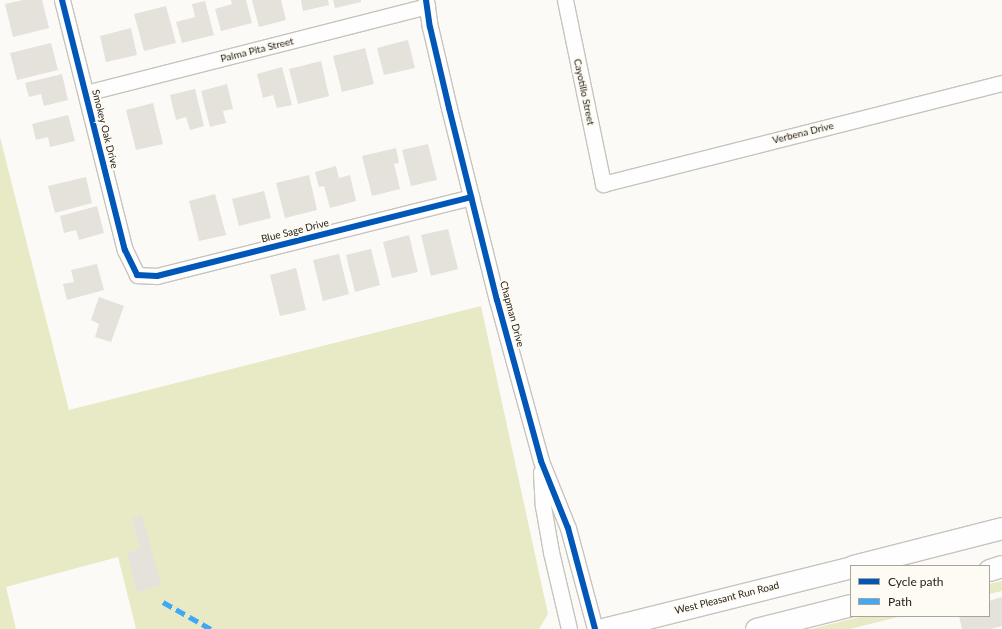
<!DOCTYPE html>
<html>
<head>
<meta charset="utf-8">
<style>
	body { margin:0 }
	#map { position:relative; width:1002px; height:629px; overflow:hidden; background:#fcfaf7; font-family:Lato,sans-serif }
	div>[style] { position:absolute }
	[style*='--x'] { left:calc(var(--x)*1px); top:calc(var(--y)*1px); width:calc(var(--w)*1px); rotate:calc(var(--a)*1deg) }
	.green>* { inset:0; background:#e8eac5 }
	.building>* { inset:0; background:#e5e1db }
	.roads { filter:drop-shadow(1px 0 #c7c4bd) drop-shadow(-1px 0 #c7c4bd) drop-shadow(0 1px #c7c4bd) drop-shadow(0 -1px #c7c4bd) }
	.street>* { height:15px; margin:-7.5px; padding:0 7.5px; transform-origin:7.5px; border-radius:7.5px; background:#fffefe }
	.secondary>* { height:21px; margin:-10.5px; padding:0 10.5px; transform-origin:10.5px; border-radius:10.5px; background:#fffefe }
	.quiet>* { height:5px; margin-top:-2.5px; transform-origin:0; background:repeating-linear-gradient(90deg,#3fa9f5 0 10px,transparent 0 15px) }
	.cycleway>* { height:6px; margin:-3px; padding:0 3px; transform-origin:3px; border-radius:3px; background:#0057b8 }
	span { translate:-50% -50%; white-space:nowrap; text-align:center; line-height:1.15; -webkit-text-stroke:4px #fefbf5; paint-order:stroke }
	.street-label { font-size:10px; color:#262117 }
	.legend { position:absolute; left:850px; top:565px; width:140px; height:52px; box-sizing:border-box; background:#fefbf5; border:1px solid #a8a49c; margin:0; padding:5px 7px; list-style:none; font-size:12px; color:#262117 }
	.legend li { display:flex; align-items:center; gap:8px; height:20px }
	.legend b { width:20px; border:1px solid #a8a49c }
</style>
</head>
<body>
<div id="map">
	<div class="green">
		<div style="clip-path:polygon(0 137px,69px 410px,481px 306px,548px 614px,539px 629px,136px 629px,118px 557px,6px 587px,16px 629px,0 629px)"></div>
		<div style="clip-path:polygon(1002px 581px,1002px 591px,989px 594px,989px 584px)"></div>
		<div style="clip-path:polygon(863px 616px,902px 616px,850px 629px,811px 629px)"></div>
	</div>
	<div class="building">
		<div style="clip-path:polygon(23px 0,42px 0,49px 28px,13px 37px,5px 4px)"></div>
		<div style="clip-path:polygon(231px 0,246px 0,252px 23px,221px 31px,215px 9px,232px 4px)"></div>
		<div style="clip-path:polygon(252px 0,281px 0,286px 20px,259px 27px)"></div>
		<div style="clip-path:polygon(301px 0,328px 0,329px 5px,303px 11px)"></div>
		<div style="clip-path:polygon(333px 0,361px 0,361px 2px,335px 8px)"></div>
		<div style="clip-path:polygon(205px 1px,214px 35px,182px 43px,176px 22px,195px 17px,192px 4px)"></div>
		<div style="clip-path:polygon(166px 6px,176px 43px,144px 51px,134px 14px)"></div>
		<div style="clip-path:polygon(131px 28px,137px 55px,106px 62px,100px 36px)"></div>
		<div style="clip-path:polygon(408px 40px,415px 68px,384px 75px,377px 48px)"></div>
		<div style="clip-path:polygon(51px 43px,58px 70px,17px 80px,10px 53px)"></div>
		<div style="clip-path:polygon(365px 48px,374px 84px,342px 92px,333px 56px)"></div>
		<div style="clip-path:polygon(321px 61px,329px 96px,298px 104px,289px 69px)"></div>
		<div style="clip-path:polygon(282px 67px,292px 105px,277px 108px,273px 95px,263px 98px,257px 74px)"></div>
		<div style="clip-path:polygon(62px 74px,68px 100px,44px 106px,41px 94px,29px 97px,25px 83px)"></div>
		<div style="clip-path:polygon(227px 84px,233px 109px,223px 111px,226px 123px,210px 127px,201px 91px)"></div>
		<div style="clip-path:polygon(195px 89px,204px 126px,190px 130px,186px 117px,176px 120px,170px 95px)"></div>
		<div style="clip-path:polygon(153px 103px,163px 144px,136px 150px,126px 110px)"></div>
		<div style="clip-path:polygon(68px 115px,75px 141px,50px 147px,48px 137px,36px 140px,32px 124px)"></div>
		<div style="clip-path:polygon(428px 144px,437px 180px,411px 186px,402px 150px)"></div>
		<div style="clip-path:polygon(396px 148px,399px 163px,394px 164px,400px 189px,372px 196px,362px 156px)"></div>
		<div style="clip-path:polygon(336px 166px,339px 178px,350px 175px,356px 201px,330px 208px,324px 186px,319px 187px,315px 172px)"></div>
		<div style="clip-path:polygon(309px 175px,317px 210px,285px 218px,276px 183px)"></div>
		<div style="clip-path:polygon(86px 177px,92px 203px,55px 213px,48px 186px)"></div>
		<div style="clip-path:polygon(264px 191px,271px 218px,239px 226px,232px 199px)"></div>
		<div style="clip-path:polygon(215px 194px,226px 235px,199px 241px,189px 201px)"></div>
		<div style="clip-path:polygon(97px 206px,104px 233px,79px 240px,76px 230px,64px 233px,60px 216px)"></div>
		<div style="clip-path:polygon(448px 229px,458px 269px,431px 276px,421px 235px)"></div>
		<div style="clip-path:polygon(409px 235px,418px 272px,392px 278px,383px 242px)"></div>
		<div style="clip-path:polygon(371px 249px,380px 285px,355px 292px,346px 255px)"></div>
		<div style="clip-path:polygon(339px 254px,349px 294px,323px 301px,313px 260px)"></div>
		<div style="clip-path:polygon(97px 264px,104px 290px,67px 300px,63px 284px,74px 282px,71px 270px)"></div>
		<div style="clip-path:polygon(296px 268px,306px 310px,280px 316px,270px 275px)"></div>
		<div style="clip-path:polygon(99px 297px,124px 306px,111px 342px,95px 337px,99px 324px,91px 320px)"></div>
		<div style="clip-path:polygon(142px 515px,161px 585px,137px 592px,127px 553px,140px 549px,132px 518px)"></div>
		<div style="clip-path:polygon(1002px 597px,1002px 626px,991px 629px,962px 629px,959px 616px,989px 616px,989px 601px)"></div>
	</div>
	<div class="roads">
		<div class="street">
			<div style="--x:62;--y:0;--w:258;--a:75.9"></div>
			<div style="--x:125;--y:250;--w:28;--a:64"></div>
			<div style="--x:137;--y:275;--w:20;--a:3"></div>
			<div style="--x:157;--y:276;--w:324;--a:-14.1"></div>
			<div style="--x:426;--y:0;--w:27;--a:82"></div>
			<div style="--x:430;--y:27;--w:83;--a:76.8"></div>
			<div style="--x:449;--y:108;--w:198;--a:76"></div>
			<div style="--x:497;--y:300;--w:167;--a:74.7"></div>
			<div style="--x:541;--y:461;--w:72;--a:68.1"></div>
			<div style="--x:568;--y:528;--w:105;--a:75"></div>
			<div style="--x:565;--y:0;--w:188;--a:78.3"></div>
			<div style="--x:603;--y:184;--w:412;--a:-14.2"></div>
			<div style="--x:86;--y:93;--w:352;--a:-14.3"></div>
			<div style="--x:541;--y:472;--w:34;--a:87"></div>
			<div style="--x:543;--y:506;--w:47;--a:80.1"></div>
			<div style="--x:551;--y:552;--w:79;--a:76.8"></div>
		</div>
		<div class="secondary">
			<div style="--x:853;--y:566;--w:154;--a:-14.3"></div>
			<div style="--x:989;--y:570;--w:14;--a:-17"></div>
			<div style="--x:603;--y:629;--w:256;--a:-14"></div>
			<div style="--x:756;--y:629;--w:98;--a:-14.2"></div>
		</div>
	</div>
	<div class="quiet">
		<div style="--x:163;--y:602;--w:55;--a:29.4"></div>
	</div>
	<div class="cycleway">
		<div style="--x:62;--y:0;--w:258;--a:75.9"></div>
		<div style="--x:125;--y:250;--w:28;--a:64"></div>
		<div style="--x:137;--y:275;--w:20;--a:3"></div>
		<div style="--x:157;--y:276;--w:324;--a:-14.1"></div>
		<div style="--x:426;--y:0;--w:27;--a:82"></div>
		<div style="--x:430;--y:27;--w:83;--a:76.8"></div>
		<div style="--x:449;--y:108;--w:198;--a:76"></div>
		<div style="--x:497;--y:300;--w:167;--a:74.7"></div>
		<div style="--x:541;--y:461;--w:72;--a:68.1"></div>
		<div style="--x:568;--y:528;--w:105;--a:75"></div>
	</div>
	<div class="street-label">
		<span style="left:257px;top:50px;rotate:-14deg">Palma Pita Street</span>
		<span style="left:584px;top:92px;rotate:78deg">Cayotillo Street</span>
		<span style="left:105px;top:129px;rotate:76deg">Smokey Oak Drive</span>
		<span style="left:803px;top:133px;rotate:-14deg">Verbena Drive</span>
		<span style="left:295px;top:231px;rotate:-14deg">Blue Sage Drive</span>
		<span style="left:512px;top:314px;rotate:75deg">Chapman Drive</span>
		<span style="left:727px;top:598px;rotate:-14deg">West Pleasant Run Road</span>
	</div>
	<ul class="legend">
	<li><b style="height:5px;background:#0057b8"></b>Cycle path</li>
	<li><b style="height:5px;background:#3fa9f5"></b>Path</li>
	</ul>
</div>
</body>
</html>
